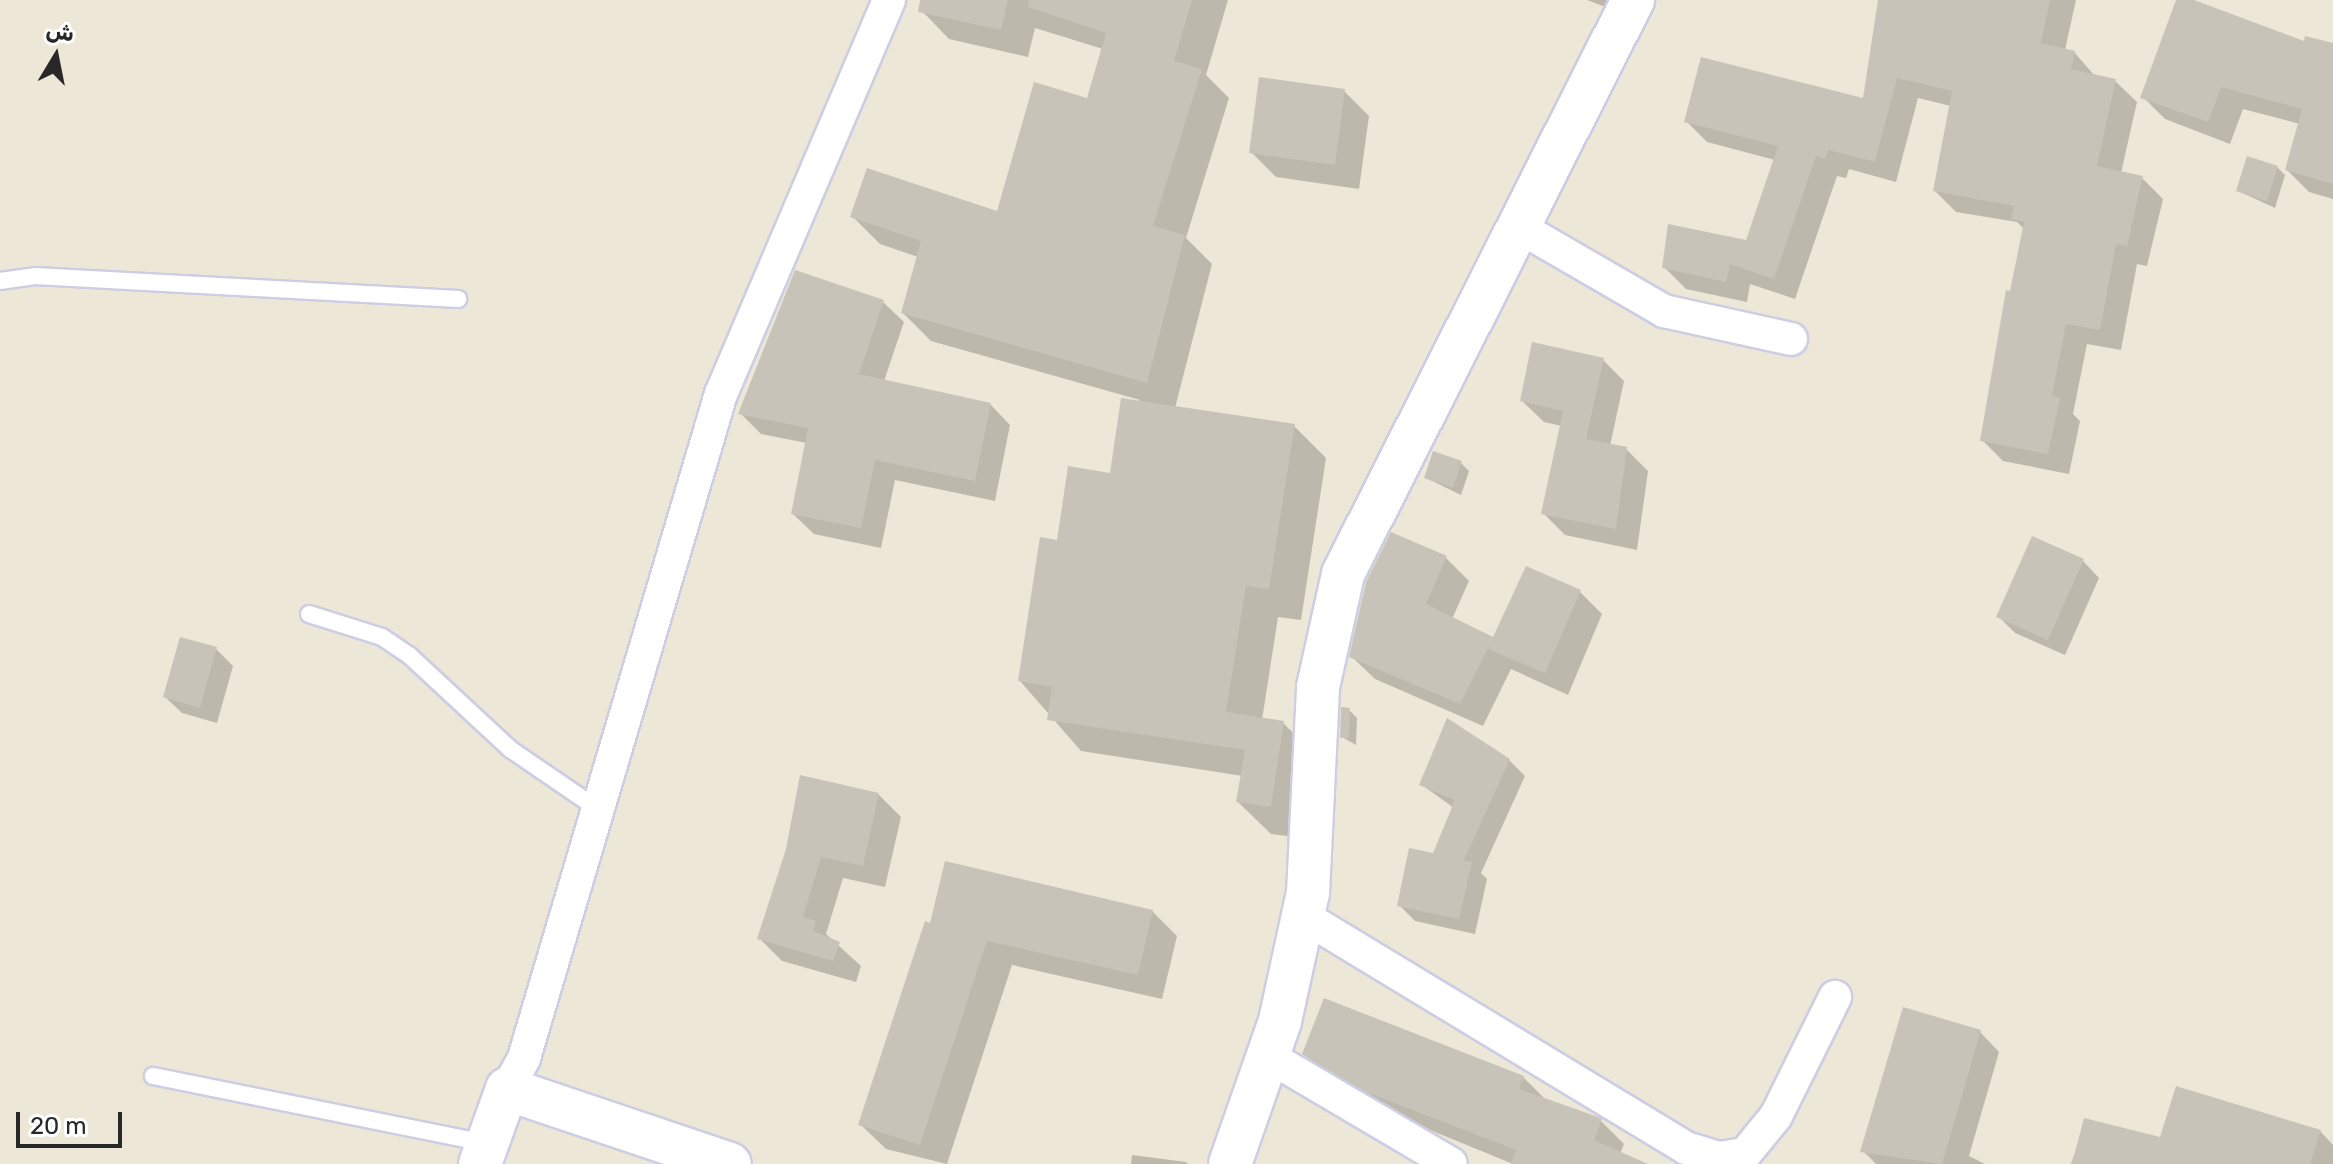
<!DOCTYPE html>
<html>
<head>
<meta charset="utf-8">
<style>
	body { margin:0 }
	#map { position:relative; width:2333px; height:1164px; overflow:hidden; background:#ece7d7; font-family:Rubik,"Noto Sans Arabic",sans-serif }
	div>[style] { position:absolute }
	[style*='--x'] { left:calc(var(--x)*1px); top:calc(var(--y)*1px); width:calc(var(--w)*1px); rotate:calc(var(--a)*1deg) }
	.shadow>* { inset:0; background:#0003 }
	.building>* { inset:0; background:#c7c3b8 }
	.roads { filter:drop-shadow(2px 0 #cdcde3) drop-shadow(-2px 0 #cdcde3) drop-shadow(0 2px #cdcde3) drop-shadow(0 -2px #cdcde3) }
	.service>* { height:16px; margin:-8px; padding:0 8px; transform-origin:8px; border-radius:8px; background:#fff }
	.minor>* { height:32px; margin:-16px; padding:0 16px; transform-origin:16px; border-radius:16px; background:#fff }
	.tertiary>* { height:42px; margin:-21px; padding:0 21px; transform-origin:21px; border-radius:21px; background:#fff }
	span { translate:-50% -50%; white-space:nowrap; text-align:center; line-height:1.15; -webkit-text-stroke:6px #fff; paint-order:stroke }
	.north { position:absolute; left:16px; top:16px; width:80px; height:80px; -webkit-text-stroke:6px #fff; paint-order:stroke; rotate:10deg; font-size:22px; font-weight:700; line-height:32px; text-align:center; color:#282828 }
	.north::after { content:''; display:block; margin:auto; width:28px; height:36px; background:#282828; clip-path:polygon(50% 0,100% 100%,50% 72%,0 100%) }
	.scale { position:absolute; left:16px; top:1112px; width:106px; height:36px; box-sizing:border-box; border:4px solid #282828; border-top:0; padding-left:10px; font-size:24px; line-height:28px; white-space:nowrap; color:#282828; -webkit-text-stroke:6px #fff; paint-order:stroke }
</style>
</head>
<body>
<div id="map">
	<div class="shadow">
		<div style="clip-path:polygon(924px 0,1228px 0,1206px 75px,1229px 98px,1186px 238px,1212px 264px,1175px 408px,1294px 426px,1326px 458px,1301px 620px,1278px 617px,1262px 720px,1283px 723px,1316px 755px,1303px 838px,1271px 834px,1238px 802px,1243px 776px,1081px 751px,1020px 681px,1059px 542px,1111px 475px,1140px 400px,931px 341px,903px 313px,918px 257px,880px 244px,852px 216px,999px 213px,1089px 100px,1103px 49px,1035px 28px,1028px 57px,949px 39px,922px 11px)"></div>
		<div style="clip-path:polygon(1587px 0,1633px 0,1627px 15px)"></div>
		<div style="clip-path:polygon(1880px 0,2076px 0,2065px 50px,2074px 52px,2095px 76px,2115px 81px,2137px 102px,2121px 173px,2142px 178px,2163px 199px,2147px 266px,2137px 264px,2121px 350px,2087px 344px,2073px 414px,2080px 421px,2069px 474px,2003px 461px,1982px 440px,2025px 230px,2017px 222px,1956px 212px,1935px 191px,1951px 106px,1918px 98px,1896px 182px,1849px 169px,1846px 178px,1837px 176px,1795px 299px,1750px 284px,1747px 302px,1686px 289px,1665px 268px,1748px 243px,1775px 160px,1707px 142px,1686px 121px,1864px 101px)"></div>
		<div style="clip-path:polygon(2178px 0,2305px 43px,2333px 45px,2333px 199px,2309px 192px,2287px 170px,2300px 124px,2243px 109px,2230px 144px,2165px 119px,2143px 97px)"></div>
		<div style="clip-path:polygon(1344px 91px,1369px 116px,1359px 189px,1276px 177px,1251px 152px)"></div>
		<div style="clip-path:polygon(2277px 167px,2285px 175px,2275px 208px,2238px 191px)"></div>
		<div style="clip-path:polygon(883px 302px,904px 322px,884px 381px,990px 404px,1010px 425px,995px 501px,895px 480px,881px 548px,814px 534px,793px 514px,807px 443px,761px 434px,740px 413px)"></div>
		<div style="clip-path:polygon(1603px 360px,1624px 381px,1610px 446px,1626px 449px,1648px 471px,1637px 550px,1565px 535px,1543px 513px,1562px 426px,1544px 422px,1522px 401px)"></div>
		<div style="clip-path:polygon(1461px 463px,1469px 471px,1461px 495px,1426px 478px)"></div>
		<div style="clip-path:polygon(1446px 558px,1469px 581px,1452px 619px,1494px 640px,1579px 591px,1602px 614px,1568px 695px,1511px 669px,1483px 726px,1375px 679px,1351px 656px)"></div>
		<div style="clip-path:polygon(2083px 561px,2099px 578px,2065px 655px,2015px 633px,1998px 616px)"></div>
		<div style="clip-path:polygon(216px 649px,233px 666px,217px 723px,182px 713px,165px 697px)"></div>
		<div style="clip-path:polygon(1349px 710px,1357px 718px,1356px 745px,1342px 737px)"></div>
		<div style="clip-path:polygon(1509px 760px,1525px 776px,1481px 873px,1487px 879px,1475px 934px,1415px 921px,1399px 905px,1434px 855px,1454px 808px,1422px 785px)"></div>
		<div style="clip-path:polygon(878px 794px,901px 817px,885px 887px,843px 878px,826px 934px,861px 966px,856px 982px,782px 961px,759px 938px,788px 850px)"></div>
		<div style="clip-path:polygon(1152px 911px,1177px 936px,1162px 999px,1012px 965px,947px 1164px,886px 1149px,861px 1125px,926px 924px)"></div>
		<div style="clip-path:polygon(1980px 1032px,1999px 1052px,1969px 1156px,1985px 1164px,1876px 1164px,1863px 1151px)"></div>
		<div style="clip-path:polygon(1305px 1054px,1523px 1077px,1547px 1101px,1601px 1121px,1624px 1144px,1620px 1154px,1643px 1164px,1513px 1164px,1391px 1114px,1328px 1077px)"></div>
		<div style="clip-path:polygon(2086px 1120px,2162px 1140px,2320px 1131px,2333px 1145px,2333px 1164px,2071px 1164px)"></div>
		<div style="clip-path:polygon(1132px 1155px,1186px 1162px,1188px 1164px,1131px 1164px)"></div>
	</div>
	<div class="building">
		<div style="clip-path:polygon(920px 0,1008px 0,1001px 30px,918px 12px)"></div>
		<div style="clip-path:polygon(1029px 0,1192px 0,1174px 61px,1202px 69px,1153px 226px,1185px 235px,1147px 383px,901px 313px,921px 241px,850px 217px,867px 168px,997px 211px,1034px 82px,1087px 98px,1106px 33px,1028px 7px)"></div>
		<div style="clip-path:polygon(1878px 0,2050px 0,2041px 43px,2075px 51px,2071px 69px,2116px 79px,2097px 166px,2143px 176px,2127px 246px,2116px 244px,2100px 330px,2066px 324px,2052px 396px,2060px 398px,2048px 454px,1980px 441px,2006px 290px,2010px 291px,2024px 222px,2011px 219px,2014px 206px,1933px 191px,1952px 91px,1897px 78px,1875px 162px,1828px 150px,1825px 159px,1816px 156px,1774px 279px,1730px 264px,1726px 282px,1662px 268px,1668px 224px,1746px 240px,1778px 146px,1684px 122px,1701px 57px,1863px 98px)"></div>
		<div style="clip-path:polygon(2176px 0,2194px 0,2304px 41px,2305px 36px,2333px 43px,2333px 184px,2285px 170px,2302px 109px,2221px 87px,2208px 122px,2140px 98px)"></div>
		<div style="clip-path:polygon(1259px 77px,1345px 89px,1335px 165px,1249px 153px)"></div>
		<div style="clip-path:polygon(2247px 156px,2278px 166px,2267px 201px,2236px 191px)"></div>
		<div style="clip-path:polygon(795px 270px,884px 300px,859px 374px,991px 403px,975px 481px,875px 460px,861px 528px,791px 514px,808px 428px,738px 414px)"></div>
		<div style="clip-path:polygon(1532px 342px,1604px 358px,1586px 439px,1627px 447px,1616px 529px,1541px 514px,1563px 411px,1520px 401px)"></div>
		<div style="clip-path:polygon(1121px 398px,1295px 424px,1269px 589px,1246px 586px,1226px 712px,1284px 721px,1271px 807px,1236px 802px,1245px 750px,1047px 720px,1052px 687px,1018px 681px,1040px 537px,1057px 540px,1068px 466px,1110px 473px)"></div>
		<div style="clip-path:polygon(1433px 451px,1462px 461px,1453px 488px,1424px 478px)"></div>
		<div style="clip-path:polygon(1391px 532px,1447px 556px,1426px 604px,1493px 637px,1526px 566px,1581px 590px,1545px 673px,1488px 649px,1490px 644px,1460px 704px,1349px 657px,1366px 582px)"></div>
		<div style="clip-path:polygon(2032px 536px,2084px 559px,2048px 640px,1996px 617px)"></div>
		<div style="clip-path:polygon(180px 637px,217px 647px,200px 708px,163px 697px)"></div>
		<div style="clip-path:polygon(1341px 707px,1350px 708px,1349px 738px,1340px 738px)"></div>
		<div style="clip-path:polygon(1447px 718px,1510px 759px,1464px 860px,1472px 862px,1459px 919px,1397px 906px,1409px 848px,1433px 853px,1455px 800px,1419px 785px)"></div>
		<div style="clip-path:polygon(800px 775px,879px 793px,863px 866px,821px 857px,803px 917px,816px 921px,813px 931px,840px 942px,833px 961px,757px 939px,786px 849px)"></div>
		<div style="clip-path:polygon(945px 861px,1153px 910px,1138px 975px,987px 941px,920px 1145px,858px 1125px,925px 921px,930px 923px)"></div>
		<div style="clip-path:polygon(1324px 998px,1524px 1076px,1519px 1089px,1598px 1117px,1602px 1119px,1594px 1140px,1648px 1164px,1511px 1164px,1516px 1150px,1366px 1092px,1302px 1054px)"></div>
		<div style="clip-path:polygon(1903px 1007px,1981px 1030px,1942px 1164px,1860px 1152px)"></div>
		<div style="clip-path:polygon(2176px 1086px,2321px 1130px,2310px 1164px,2072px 1164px,2084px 1118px,2160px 1137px)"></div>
	</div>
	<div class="roads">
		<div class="service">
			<div style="--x:0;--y:281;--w:35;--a:-8"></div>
			<div style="--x:35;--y:276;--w:424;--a:3.1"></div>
			<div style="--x:309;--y:614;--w:77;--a:17.5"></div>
			<div style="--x:382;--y:637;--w:34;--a:34"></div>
			<div style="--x:410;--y:656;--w:137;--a:42.9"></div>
			<div style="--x:510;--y:749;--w:103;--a:34.3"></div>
			<div style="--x:153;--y:1076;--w:339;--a:11.4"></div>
		</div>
		<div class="minor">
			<div style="--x:1519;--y:227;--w:168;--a:30.1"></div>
			<div style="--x:1664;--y:311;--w:130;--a:12.4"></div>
			<div style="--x:1303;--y:916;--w:448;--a:31.2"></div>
			<div style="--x:1686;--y:1148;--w:34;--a:17"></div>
			<div style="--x:1719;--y:1158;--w:26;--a:-9"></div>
			<div style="--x:1745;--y:1154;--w:49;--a:-50.8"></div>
			<div style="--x:1776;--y:1116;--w:133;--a:-63.6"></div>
			<div style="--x:1268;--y:1056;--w:212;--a:30.5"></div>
			<div style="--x:507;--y:1089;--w:35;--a:-61"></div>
			<div style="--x:524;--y:1058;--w:693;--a:-73.48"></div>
			<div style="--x:721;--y:394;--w:428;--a:-66.9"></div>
		</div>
		<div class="tertiary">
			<div style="--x:480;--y:1164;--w:80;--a:-70.2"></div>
			<div style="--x:507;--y:1089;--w:235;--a:18.6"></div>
			<div style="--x:1230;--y:1164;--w:151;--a:-70.7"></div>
			<div style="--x:1280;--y:1021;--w:131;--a:-77.7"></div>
			<div style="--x:1308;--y:893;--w:206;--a:-87.2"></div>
			<div style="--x:1318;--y:687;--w:116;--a:-77.5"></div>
			<div style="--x:1343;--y:574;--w:643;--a:-63.2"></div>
		</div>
	</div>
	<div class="north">ش</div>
	<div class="scale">20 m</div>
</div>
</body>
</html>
